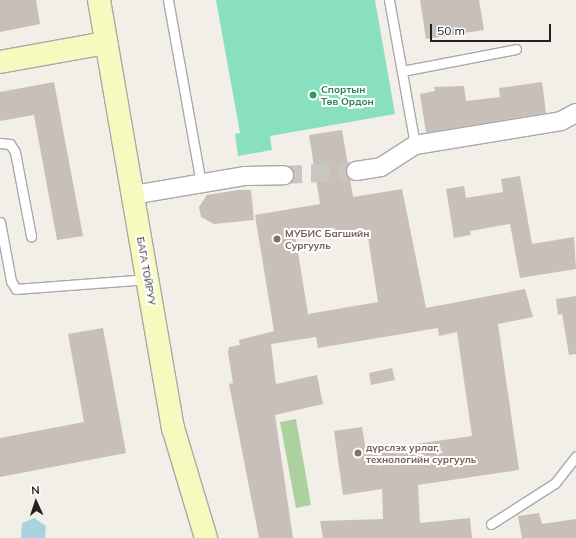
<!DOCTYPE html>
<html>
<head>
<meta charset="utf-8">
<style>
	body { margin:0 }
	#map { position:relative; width:576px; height:538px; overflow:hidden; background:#f2efe9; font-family:Mulish,sans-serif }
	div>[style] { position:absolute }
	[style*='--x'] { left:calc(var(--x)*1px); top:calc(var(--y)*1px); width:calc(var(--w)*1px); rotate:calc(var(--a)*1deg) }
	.forest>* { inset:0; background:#add19e }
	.pitch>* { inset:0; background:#88e0be }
	.water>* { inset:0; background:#aad3df }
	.building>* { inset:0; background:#c7bfb8 }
	.street-tunnel>* { height:18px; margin-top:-9px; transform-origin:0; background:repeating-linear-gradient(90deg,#c8c6c1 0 18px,transparent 0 27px) }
	.roads { filter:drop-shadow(1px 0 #a9a9a9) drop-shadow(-1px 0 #a9a9a9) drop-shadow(0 1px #a9a9a9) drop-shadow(0 -1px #a9a9a9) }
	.lane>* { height:9px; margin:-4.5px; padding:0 4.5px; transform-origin:4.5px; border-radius:4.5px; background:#fff }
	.street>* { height:18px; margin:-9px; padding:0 9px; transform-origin:9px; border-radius:9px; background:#fff }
	.secondary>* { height:22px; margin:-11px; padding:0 11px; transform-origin:11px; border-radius:11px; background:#f7fabf }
	.dots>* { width:11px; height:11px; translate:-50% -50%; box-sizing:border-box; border:2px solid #fff; border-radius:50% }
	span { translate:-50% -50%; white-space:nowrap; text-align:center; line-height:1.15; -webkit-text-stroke:4px #fff; paint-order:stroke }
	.leisure-label { font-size:10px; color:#27864d; font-weight:700 }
	.left { translate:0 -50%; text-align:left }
	.education-label { font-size:10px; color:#785e54; font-weight:700 }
	.street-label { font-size:10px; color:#222 }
	.north { position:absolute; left:16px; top:482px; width:40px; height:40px; -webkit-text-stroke:3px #fff; paint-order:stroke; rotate:357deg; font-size:11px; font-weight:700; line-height:16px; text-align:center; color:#222 }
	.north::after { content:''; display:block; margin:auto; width:14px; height:18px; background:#222; clip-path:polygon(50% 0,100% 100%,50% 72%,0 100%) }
	.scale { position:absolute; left:430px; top:24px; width:121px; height:18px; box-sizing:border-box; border:2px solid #222; border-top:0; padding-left:5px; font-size:12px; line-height:14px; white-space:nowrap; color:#222; -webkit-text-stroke:3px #fff; paint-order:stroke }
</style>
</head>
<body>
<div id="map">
	<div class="forest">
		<div style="clip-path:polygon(296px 419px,311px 505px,296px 508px,280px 422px)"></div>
	</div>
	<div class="pitch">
		<div style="clip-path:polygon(216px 0,375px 0,395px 114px,270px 136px,272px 150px,238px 156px,235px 134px,240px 133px)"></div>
	</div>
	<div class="water">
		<div style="clip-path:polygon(34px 518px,46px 526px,45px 538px,21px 538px,22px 523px)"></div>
	</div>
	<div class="building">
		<div style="clip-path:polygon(0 0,36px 0,40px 24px,0 32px)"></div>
		<div style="clip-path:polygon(420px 0,479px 0,484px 30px,426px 39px)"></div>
		<div style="clip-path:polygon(54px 82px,83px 236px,57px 240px,34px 115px,0 121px,0 92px)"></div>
		<div style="clip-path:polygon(542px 82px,546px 113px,426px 133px,420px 94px,435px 91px,434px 87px,464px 86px,466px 101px,500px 97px,499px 88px)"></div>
		<div style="clip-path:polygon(evenodd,342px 130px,348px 165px,346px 173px,350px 179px,353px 197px,402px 189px,426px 308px,525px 289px,533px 317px,498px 324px,519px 470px,418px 485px,420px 523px,470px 518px,472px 538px,323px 538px,320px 521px,383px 519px,382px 489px,343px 495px,334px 431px,362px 427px,366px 451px,472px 436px,457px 332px,439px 336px,438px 328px,318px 348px,316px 337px,271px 344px,276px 384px,317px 375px,323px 404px,275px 415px,293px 538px,259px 538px,229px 384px,233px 383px,228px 353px,229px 347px,240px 345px,239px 340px,274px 331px,255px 215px,320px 204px,309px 135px,342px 130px,335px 228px,336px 236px,367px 231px,378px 302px,308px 314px,295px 234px,335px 228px)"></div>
		<div style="clip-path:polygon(520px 176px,532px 244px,574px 237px,576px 269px,520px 278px,510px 224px,470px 231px,471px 235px,454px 238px,446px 189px,464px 186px,466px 198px,503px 192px,501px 179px)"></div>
		<div style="clip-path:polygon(238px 190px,251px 190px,254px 220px,214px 224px,201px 217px,199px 207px,207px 195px)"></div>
		<div style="clip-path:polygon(576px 296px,576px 354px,569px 355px,562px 314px,558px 315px,556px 299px)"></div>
		<div style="clip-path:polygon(103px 328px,126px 453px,0 477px,0 438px,84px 422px,68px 334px)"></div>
		<div style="clip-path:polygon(392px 368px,395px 380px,371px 385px,369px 373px)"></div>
		<div style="clip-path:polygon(539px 513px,542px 524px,576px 519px,576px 538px,522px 538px,518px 516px)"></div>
	</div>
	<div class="street-tunnel">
		<div style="--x:284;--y:175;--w:72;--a:-3.2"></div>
	</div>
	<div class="roads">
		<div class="lane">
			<div style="--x:168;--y:0;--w:187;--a:79.8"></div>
			<div style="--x:389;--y:0;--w:147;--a:79.8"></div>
			<div style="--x:402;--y:71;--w:116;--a:-10.9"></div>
			<div style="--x:0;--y:143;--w:10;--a:6"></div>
			<div style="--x:10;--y:144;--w:9;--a:58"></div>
			<div style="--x:15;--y:152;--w:86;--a:79.2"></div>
			<div style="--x:0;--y:222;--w:60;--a:79.4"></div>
			<div style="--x:11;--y:281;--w:9;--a:58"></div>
			<div style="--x:16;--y:289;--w:132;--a:-4.3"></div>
			<div style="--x:491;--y:524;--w:76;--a:-32.6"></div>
			<div style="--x:555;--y:483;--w:34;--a:-52"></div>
		</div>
		<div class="street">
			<div style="--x:356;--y:171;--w:25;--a:-9"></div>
			<div style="--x:381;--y:167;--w:40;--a:-32.9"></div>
			<div style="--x:415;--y:145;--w:148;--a:-9.3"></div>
			<div style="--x:561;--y:121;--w:17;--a:-28"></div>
			<div style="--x:133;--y:195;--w:114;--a:-9.6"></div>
			<div style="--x:245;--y:176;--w:39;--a:-1"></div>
		</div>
		<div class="secondary">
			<div style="--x:99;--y:0;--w:434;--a:80.2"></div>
			<div style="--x:173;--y:428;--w:115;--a:73.3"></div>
			<div style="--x:0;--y:62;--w:108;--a:-10.2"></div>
		</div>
	</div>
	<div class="dots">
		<div style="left:313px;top:95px;background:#2e9e5b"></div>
		<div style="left:277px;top:239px;background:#8d6e63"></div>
		<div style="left:358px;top:453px;background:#8d6e63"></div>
	</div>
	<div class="leisure-label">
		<span class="left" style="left:321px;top:95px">Спортын<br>Төв Ордон</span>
	</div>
	<div class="education-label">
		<span class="left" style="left:285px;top:239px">МУБИС Багшийн<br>Сургууль</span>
		<span class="left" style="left:366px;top:453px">дүрслэх урлаг,<br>технологийн сургууль</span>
	</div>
	<div class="street-label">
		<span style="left:146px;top:271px;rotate:80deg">БАГА ТОЙРУУ</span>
	</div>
	<div class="north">N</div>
	<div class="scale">50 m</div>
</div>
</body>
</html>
